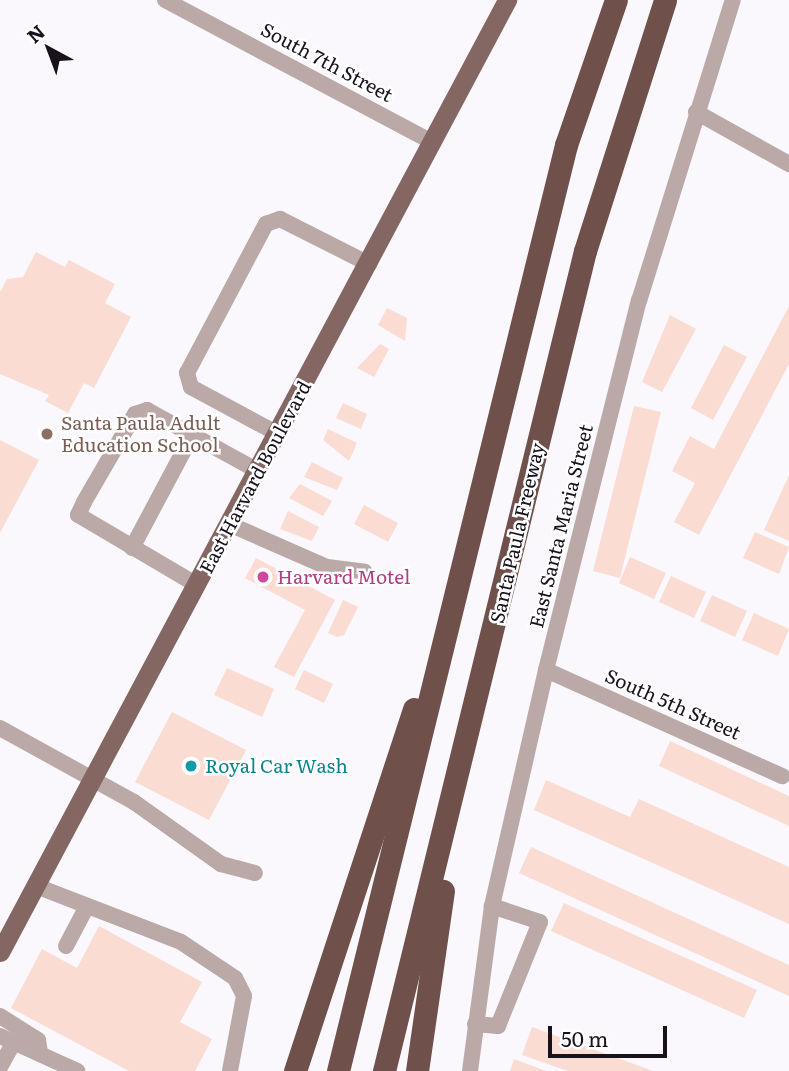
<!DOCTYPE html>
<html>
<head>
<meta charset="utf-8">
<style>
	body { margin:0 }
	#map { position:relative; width:789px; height:1071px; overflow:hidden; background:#faf7fd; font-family:Literata,serif }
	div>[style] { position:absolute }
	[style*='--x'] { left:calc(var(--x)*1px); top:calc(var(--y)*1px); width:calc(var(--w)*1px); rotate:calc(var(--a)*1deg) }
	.building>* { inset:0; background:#fadcd2 }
	.minor>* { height:16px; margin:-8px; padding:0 8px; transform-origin:8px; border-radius:8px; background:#baa9a6 }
	.major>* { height:19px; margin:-9.5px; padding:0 9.5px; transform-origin:9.5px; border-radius:9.5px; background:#846762 }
	.highway>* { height:23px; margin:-11.5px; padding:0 11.5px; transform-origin:11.5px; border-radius:11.5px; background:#70504a }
	.dots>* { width:19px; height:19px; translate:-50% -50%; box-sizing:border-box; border:4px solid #fff; border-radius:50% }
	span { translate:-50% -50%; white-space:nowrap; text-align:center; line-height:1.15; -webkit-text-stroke:5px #fff; paint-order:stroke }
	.street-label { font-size:19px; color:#18121c }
	.education-label { font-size:19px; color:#785e54 }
	.left { translate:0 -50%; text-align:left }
	.hotel-label { font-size:19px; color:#b23c85 }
	.culture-label { font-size:19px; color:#0d838f }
	.north { position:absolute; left:14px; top:14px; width:70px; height:70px; -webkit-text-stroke:5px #fff; paint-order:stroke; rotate:319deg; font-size:19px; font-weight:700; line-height:28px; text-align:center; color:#18121c }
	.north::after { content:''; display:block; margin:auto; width:24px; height:32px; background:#18121c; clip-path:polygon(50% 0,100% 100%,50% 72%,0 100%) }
	.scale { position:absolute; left:548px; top:1026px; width:119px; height:32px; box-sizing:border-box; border:4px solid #18121c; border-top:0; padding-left:9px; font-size:21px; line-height:24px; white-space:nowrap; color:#18121c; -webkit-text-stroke:5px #fff; paint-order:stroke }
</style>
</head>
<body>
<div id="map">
	<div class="building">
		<div style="clip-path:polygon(36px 252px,65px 267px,69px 260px,115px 284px,105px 303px,131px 317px,94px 388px,84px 383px,68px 413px,45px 401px,49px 395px,0 374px,0 292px,7px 279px,23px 277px)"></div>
		<div style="clip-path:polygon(789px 306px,789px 364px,699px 535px,674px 522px,695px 483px,672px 471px,690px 436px,714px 449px)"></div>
		<div style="clip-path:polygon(387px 308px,407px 318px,405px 341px,378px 325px)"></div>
		<div style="clip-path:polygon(670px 315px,696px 329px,662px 392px,642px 382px)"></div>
		<div style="clip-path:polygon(380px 344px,389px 349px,374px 377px,357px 368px)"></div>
		<div style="clip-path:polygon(724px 345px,747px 357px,713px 420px,691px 408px)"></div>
		<div style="clip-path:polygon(343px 403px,367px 414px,361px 429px,336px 418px)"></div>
		<div style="clip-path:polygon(634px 406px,661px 412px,620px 578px,593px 571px)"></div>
		<div style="clip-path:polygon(328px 429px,357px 443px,349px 461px,323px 440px)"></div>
		<div style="clip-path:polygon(0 440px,39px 460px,0 533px)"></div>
		<div style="clip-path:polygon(312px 462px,343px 478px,337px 490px,304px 477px)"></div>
		<div style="clip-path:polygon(789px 475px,789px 541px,764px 530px)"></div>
		<div style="clip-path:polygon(300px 484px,332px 501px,323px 516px,289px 498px)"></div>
		<div style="clip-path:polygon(364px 505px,398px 523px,388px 542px,354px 524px)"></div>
		<div style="clip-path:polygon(288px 511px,319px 527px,312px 541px,280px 529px)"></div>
		<div style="clip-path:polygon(755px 532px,789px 547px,779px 574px,743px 558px)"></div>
		<div style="clip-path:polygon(630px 557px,666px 573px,654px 599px,619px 583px)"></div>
		<div style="clip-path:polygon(256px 558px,335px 600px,294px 677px,274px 667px,305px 610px,245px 578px)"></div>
		<div style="clip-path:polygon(671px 576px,706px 592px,694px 618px,659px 602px)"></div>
		<div style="clip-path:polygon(712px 595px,747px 611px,735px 637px,700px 621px)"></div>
		<div style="clip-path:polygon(343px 600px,358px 607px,344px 635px,337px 637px,328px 633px)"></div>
		<div style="clip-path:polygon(754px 613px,789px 629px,778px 656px,742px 640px)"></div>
		<div style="clip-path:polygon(227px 668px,274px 689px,262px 717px,214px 695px)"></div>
		<div style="clip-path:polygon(304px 670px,333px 684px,324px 703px,295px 689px)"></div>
		<div style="clip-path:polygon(172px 712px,246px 750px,209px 820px,135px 782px)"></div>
		<div style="clip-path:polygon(670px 741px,789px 796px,789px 826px,659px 766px)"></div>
		<div style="clip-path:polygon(546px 780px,630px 817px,639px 799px,789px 867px,789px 924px,534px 810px)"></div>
		<div style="clip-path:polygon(531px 847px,789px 965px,789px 996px,519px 873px)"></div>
		<div style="clip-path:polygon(564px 903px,757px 990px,744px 1018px,551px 931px)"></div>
		<div style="clip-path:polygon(99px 926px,202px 982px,180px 1022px,212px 1039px,195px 1071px,129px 1071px,11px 1008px,42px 949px,77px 968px)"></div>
		<div style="clip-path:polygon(532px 1027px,653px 1071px,568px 1071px,522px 1055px)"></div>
		<div style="clip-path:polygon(514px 1059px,546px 1071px,510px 1071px)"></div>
	</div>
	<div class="minor">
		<div style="--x:165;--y:0;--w:302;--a:28"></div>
		<div style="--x:696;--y:112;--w:107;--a:29.2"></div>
		<div style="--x:278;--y:434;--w:99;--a:-151.6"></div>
		<div style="--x:191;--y:387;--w:15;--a:-106"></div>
		<div style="--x:187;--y:373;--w:169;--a:-62.1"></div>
		<div style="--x:266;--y:224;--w:15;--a:-20"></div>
		<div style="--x:280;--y:219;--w:100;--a:26.8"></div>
		<div style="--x:229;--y:524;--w:107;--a:23.7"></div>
		<div style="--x:327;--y:567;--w:38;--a:7"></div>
		<div style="--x:132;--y:548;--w:128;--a:-62"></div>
		<div style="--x:197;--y:585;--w:138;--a:-149.5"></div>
		<div style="--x:78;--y:515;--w:14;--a:-65"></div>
		<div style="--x:84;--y:502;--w:102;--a:-59.9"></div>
		<div style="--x:135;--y:414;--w:13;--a:-18"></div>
		<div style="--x:147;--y:410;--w:127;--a:28.8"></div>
		<div style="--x:546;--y:670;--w:259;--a:24.2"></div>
		<div style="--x:0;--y:728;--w:153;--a:28.9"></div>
		<div style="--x:134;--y:802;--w:107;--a:35.5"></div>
		<div style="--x:221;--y:864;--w:35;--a:15"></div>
		<div style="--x:36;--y:886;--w:155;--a:21.1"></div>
		<div style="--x:181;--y:942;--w:65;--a:33.7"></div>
		<div style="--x:235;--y:978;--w:20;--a:63"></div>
		<div style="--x:244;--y:996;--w:76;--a:100.6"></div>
		<div style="--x:66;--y:946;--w:45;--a:-62.3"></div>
		<div style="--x:0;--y:1016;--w:45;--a:32.3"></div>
		<div style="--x:38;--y:1040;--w:12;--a:81"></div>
		<div style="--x:475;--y:1024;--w:23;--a:5"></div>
		<div style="--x:498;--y:1026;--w:112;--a:-68"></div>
		<div style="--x:540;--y:922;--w:51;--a:-161.6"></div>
		<div style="--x:0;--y:1036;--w:85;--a:24.4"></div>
		<div style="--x:0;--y:1067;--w:25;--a:-61"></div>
		<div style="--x:470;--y:1071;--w:166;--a:-82.4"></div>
		<div style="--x:492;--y:906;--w:242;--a:-77.1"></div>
		<div style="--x:546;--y:670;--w:381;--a:-75.9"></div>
		<div style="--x:639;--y:301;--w:315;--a:-72.7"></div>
	</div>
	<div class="major">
		<div style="--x:0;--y:952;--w:1079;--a:-61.96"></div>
	</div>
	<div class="highway">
		<div style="--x:295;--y:1071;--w:381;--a:-71.8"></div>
		<div style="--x:338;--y:1071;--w:954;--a:-76.17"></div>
		<div style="--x:566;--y:145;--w:153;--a:-71"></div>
		<div style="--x:384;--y:1071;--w:844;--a:-76.23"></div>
		<div style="--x:585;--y:251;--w:263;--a:-72.3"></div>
		<div style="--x:417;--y:1071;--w:182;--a:-81.8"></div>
	</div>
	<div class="dots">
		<div style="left:47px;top:434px;background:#8d6e63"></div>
		<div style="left:263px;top:577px;background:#d1479c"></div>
		<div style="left:191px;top:766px;background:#0f9aa8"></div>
	</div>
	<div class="street-label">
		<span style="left:327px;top:62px;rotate:28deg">South 7th Street</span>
		<span style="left:255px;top:477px;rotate:-62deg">East Harvard Boulevard</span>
		<span style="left:561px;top:526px;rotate:-76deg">East Santa Maria Street</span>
		<span style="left:517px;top:533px;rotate:-77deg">Santa Paula Freeway</span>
		<span style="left:673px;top:704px;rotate:24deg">South 5th Street</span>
	</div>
	<div class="education-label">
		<span class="left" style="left:61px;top:434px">Santa Paula Adult<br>Education School</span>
	</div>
	<div class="hotel-label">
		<span class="left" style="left:277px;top:577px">Harvard Motel</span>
	</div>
	<div class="culture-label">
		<span class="left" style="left:205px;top:766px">Royal Car Wash</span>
	</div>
	<div class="north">N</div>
	<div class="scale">50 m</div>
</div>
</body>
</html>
